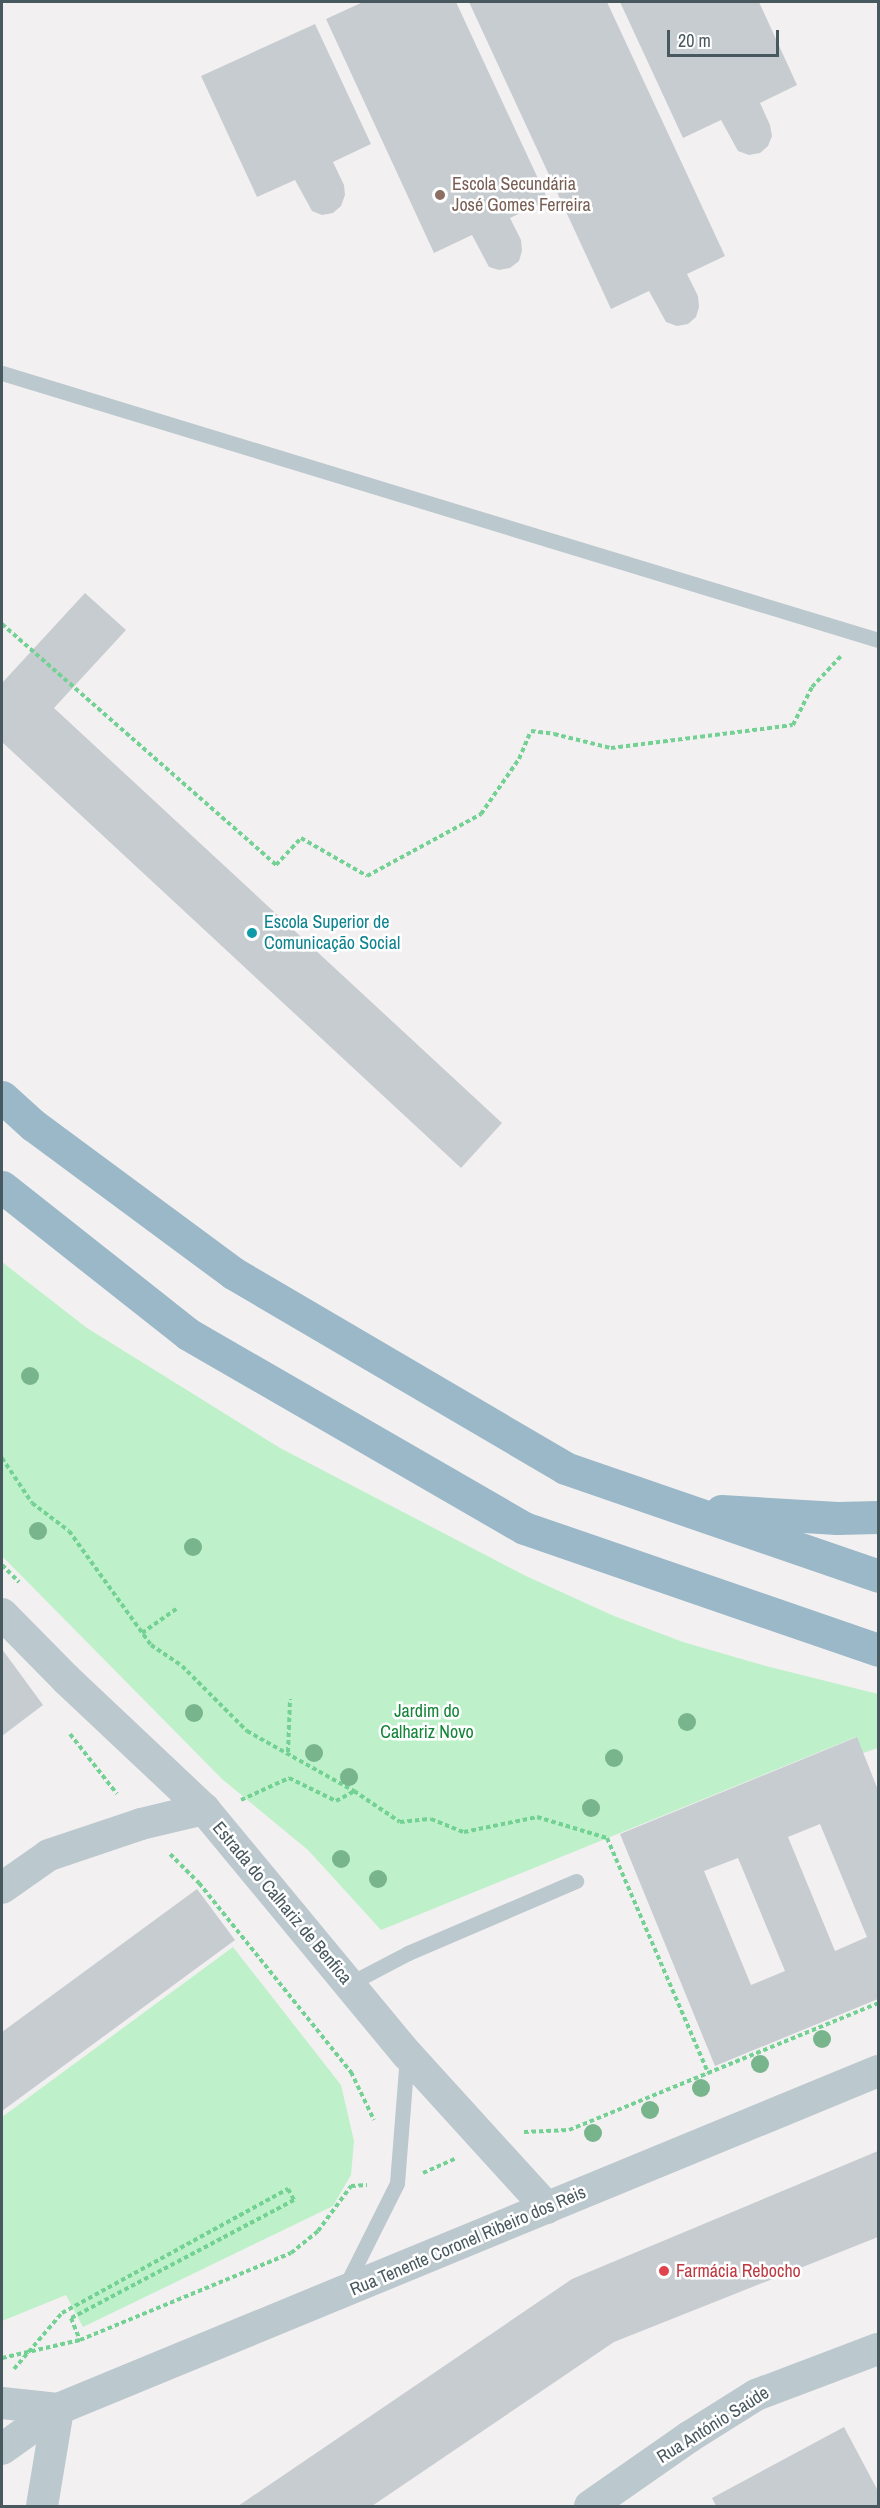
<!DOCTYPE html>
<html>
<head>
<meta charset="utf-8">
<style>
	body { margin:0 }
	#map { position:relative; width:880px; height:2508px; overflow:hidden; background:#f3f0f1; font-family:"Archivo Narrow",sans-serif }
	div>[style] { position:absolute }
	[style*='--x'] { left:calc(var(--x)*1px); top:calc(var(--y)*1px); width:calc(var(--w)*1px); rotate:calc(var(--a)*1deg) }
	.green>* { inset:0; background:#bef1c9 }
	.building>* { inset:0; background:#c7ccd0 }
	.path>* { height:4px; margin-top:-2px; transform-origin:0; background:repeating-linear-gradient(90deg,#74d194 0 4.5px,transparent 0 7.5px) }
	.service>* { height:15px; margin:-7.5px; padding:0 7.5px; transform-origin:7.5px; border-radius:7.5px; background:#bbc8ce }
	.minor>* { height:32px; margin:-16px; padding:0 16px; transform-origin:16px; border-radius:16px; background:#bbc8ce }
	.trunk>* { height:33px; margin:-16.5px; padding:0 16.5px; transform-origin:16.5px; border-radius:16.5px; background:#9ab8c8 }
	.trees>* { width:18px; height:18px; margin:-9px; border-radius:50%; background:#78b58c }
	.dots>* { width:16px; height:16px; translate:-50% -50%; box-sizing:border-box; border:3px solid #fff; border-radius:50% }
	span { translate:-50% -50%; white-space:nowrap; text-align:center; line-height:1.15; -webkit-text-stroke:5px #fff; paint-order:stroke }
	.education-label { font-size:18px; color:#785e54 }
	.left { translate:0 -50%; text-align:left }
	.culture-label { font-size:18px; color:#0d838f }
	.park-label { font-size:18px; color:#148439 }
	.street-label { font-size:18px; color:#47585f }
	.health-label { font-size:18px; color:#be3a42 }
	.frame { position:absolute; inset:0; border:3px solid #47585f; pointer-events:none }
	.scale { position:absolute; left:667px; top:30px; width:112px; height:27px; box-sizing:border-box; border:3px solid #47585f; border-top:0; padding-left:8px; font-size:18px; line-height:21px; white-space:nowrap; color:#47585f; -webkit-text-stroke:4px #fff; paint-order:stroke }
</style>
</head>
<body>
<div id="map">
	<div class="green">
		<div style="clip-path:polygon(2px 1262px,87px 1328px,280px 1448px,526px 1576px,614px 1616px,683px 1642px,766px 1666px,878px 1694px,878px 1748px,863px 1753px,856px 1737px,381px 1930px,308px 1850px,222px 1779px,2px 1556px)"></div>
		<div style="clip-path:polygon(233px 1947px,341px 2085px,354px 2141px,351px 2175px,333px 2206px,83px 2327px,66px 2295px,2px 2321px,2px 2117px)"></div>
	</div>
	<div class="building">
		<div style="clip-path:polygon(363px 2px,456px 2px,548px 200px,510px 218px,521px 240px,522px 251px,519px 261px,510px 268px,499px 270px,489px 267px,472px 235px,434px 253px,326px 19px)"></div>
		<div style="clip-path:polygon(469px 2px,607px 2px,725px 256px,687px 274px,698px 296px,699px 307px,696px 317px,688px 324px,677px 326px,666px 322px,649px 291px,611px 309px)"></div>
		<div style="clip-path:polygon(620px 2px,759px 2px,797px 85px,760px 103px,770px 125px,772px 136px,768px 146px,760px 153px,749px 155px,738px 151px,721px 120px,683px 138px)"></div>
		<div style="clip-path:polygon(315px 24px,371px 144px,333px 162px,344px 185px,345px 195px,341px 206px,333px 213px,322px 215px,312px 211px,295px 180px,257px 197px,201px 76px)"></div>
		<div style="clip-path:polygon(85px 593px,126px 630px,54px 708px,502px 1123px,461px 1168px,2px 742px,2px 683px)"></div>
		<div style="clip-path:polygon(2px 1649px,43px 1705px,2px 1736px)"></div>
		<div style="clip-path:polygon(evenodd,857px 1737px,878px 1790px,878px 1999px,715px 2066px,620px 1834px,857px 1737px,820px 1824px,867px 1937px,835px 1951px,788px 1837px,820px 1824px,857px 1737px,738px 1858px,785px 1971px,751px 1985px,704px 1871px,738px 1858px)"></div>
		<div style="clip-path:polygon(197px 1889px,235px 1940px,2px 2111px,2px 2032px)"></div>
		<div style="clip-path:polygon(878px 2151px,878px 2237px,614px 2342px,372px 2506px,238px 2506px,572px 2279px)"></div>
		<div style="clip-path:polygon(844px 2427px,878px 2491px,878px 2506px,716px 2506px,712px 2498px)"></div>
	</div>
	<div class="path">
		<div style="--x:2;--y:624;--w:365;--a:41.3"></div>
		<div style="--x:276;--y:865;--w:37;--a:-47"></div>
		<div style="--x:301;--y:838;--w:76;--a:29.9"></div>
		<div style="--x:367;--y:876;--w:130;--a:-28.5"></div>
		<div style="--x:481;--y:814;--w:67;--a:-55.4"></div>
		<div style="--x:519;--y:759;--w:30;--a:-67"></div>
		<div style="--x:531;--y:731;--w:23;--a:7"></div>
		<div style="--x:554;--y:734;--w:59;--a:13.8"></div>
		<div style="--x:611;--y:748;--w:183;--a:-7.2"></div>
		<div style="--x:793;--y:725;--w:42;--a:-63.4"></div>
		<div style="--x:812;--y:687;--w:42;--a:-46.9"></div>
		<div style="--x:2;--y:1458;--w:54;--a:56.3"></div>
		<div style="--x:32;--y:1503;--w:46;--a:37.1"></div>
		<div style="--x:69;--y:1531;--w:140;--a:54.3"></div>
		<div style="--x:151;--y:1645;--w:37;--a:34"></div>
		<div style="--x:182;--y:1666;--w:92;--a:45"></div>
		<div style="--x:247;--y:1731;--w:123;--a:29.3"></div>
		<div style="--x:354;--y:1791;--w:55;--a:34"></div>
		<div style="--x:400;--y:1822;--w:31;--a:-6"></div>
		<div style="--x:431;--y:1819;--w:35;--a:22"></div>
		<div style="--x:464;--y:1832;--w:75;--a:-11.6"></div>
		<div style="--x:537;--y:1817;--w:73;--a:16.7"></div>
		<div style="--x:607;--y:1838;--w:256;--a:66.7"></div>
		<div style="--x:2;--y:1565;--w:24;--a:45"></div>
		<div style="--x:142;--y:1633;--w:42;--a:-35.2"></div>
		<div style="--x:70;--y:1734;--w:76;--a:51.9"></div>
		<div style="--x:288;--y:1752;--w:53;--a:-87.8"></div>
		<div style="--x:241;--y:1800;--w:53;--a:-24.6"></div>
		<div style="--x:289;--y:1778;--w:52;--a:26.1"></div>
		<div style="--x:336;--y:1801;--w:19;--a:-28"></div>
		<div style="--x:170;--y:1854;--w:41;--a:45"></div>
		<div style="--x:199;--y:1883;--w:243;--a:51.2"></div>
		<div style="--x:351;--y:2072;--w:53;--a:64.4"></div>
		<div style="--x:524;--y:2132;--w:45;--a:-2.5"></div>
		<div style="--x:569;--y:2130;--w:334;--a:-22.3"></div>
		<div style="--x:423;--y:2173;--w:35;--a:-24"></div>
		<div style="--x:2;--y:2358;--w:80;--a:-13"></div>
		<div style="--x:80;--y:2340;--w:228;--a:-22.4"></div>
		<div style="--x:291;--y:2253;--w:35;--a:-39"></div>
		<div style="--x:318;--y:2231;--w:56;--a:-53.7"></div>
		<div style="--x:351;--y:2186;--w:16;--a:-4"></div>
		<div style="--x:14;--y:2369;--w:74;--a:-49.4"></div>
		<div style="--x:62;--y:2313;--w:258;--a:-28.8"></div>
		<div style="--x:288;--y:2189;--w:13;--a:61"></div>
		<div style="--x:294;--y:2200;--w:252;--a:152.1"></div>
		<div style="--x:71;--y:2318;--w:24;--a:68"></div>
	</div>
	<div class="service">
		<div style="--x:2;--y:373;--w:916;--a:16.95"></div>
		<div style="--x:349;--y:1984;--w:67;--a:-27.7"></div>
		<div style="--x:408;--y:1953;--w:183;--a:-23.2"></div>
		<div style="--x:345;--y:2287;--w:116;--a:-63.4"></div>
		<div style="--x:397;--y:2183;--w:126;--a:-85.5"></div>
	</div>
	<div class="minor">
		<div style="--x:2;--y:1614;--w:91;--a:45.4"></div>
		<div style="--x:66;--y:1679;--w:190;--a:43.3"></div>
		<div style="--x:204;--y:1809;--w:318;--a:50.4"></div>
		<div style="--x:407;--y:2054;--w:208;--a:47.7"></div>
		<div style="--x:2;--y:1888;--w:57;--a:-35.1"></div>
		<div style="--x:49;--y:1855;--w:97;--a:-18.6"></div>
		<div style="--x:141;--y:1824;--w:65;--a:-13.4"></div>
		<div style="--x:2;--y:2403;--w:56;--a:6.1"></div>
		<div style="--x:2;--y:2449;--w:69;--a:-35.5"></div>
		<div style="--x:58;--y:2409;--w:887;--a:-22.4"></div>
		<div style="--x:42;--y:2506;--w:98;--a:-80.6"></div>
		<div style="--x:590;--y:2506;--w:121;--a:-34.9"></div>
		<div style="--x:689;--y:2437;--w:79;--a:-32.1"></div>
		<div style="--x:756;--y:2395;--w:130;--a:-20.7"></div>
	</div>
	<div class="trunk">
		<div style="--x:2;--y:1097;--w:42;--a:42.1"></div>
		<div style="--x:33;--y:1125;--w:249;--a:36.5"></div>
		<div style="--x:233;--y:1273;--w:385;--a:30.4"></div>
		<div style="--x:565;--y:1468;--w:331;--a:19"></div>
		<div style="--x:2;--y:1187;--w:237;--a:38.3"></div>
		<div style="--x:188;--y:1334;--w:388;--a:30"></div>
		<div style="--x:524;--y:1528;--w:374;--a:19"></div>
		<div style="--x:721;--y:1511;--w:116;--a:3.5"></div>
		<div style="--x:837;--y:1518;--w:41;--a:-1.4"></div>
	</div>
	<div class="trees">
		<div style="left:30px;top:1376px"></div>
		<div style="left:38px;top:1531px"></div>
		<div style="left:193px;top:1547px"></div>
		<div style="left:194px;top:1713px"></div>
		<div style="left:687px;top:1722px"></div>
		<div style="left:314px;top:1753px"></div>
		<div style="left:614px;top:1758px"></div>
		<div style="left:349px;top:1777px"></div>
		<div style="left:591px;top:1808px"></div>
		<div style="left:341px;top:1859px"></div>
		<div style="left:378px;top:1879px"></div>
		<div style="left:822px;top:2039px"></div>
		<div style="left:760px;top:2064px"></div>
		<div style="left:701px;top:2088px"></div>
		<div style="left:650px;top:2110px"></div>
		<div style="left:593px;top:2133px"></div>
	</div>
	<div class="dots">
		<div style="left:440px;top:195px;background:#8d6e63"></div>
		<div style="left:252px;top:933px;background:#0f9aa8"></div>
		<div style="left:664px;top:2271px;background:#e0444e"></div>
	</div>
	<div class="education-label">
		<span class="left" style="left:452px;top:195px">Escola Secundária<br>José Gomes Ferreira</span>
	</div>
	<div class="culture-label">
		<span class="left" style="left:264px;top:933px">Escola Superior de<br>Comunicação Social</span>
	</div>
	<div class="park-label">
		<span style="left:427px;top:1722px">Jardim do<br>Calhariz Novo</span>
	</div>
	<div class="street-label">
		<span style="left:282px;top:1903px;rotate:50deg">Estrada do Calhariz de Benfica</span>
		<span style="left:468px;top:2241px;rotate:-23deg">Rua Tenente Coronel Ribeiro dos Reis</span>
		<span style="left:713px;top:2425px;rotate:-32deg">Rua António Saúde</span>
	</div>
	<div class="health-label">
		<span class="left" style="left:676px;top:2271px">Farmácia Rebocho</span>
	</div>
	<div class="frame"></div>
	<div class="scale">20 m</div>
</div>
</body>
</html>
